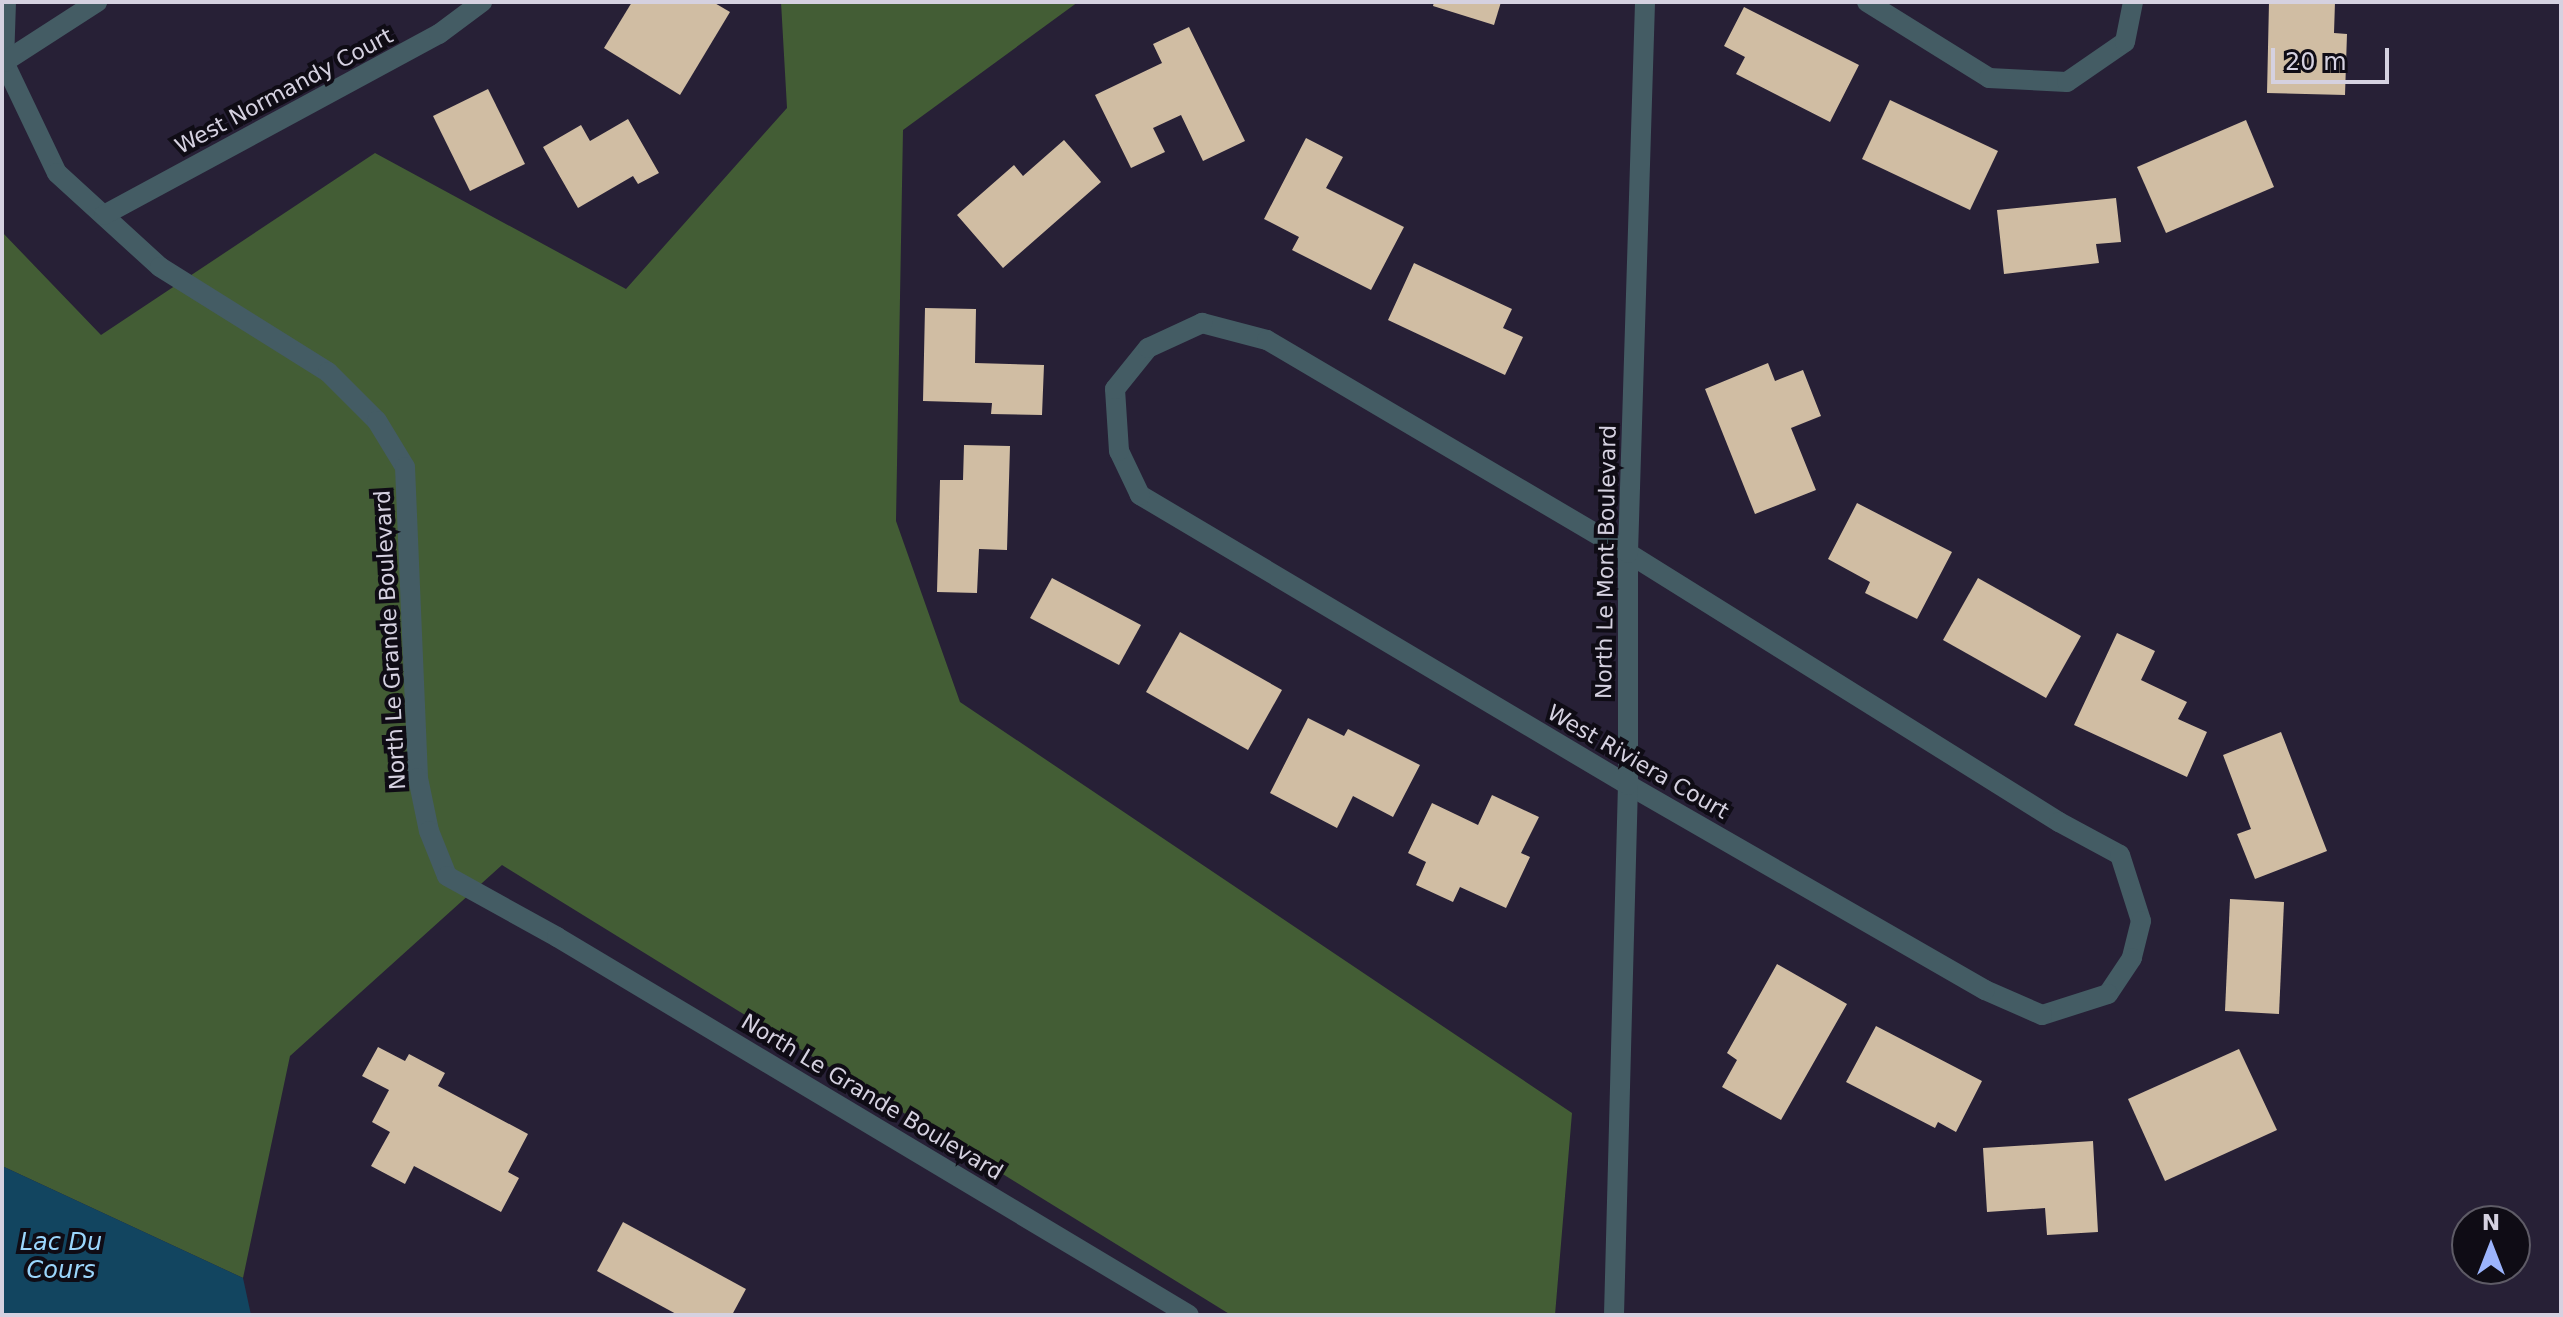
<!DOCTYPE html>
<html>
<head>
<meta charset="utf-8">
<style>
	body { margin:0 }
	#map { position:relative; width:2563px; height:1317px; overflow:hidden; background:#272036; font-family:"DejaVu Sans",sans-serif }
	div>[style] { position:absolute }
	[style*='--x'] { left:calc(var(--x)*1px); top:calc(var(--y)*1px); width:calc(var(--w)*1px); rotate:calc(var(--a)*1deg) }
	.forest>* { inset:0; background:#435d35 }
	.water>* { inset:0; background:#124560 }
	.building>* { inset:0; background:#d0bda3 }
	.minor>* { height:20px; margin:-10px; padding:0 10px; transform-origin:10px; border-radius:10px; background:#445c64 }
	span { translate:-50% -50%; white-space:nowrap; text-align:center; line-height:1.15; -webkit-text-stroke:8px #0f0c15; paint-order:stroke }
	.street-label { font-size:22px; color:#d5d1e0 }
	.water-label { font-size:24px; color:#9bd6fc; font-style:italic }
	.frame { position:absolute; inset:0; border:4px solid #d5d1e0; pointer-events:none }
	.north { position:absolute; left:2451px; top:1205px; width:80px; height:80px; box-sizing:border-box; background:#0f0c15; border:2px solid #5e5b66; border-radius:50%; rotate:0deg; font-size:22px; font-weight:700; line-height:32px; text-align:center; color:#d5d1e0 }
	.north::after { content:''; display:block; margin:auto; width:28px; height:36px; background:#9cb4fd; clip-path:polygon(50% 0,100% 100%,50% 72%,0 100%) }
	.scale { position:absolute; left:2271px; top:48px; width:118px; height:36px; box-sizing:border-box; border:4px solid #d5d1e0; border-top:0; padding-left:10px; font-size:24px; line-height:28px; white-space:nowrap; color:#d5d1e0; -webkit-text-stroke:6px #0f0c15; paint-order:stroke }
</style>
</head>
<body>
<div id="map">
	<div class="forest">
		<div style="clip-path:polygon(781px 2px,1078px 2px,903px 130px,896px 521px,960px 702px,1572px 1113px,1555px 1315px,1231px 1315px,502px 865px,290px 1056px,243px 1278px,2px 1166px,2px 232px,101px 335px,375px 153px,626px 289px,787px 108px)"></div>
	</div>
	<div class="water">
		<div style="clip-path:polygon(2px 1166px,243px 1278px,251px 1315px,2px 1315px)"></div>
	</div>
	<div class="building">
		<div style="clip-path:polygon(632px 2px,713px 2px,730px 12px,680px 95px,604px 48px)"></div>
		<div style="clip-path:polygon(1434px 2px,1501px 2px,1494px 25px,1433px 6px)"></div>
		<div style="clip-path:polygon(2269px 2px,2335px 2px,2334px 33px,2347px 34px,2345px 95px,2267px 93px)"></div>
		<div style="clip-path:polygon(1744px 7px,1859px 65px,1830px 122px,1736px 74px,1745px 57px,1724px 46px)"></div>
		<div style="clip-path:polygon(1189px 27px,1245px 141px,1203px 161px,1181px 115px,1153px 128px,1165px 152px,1131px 168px,1095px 95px,1162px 63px,1153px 44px)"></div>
		<div style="clip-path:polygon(488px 89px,525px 164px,470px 191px,433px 116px)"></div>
		<div style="clip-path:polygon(1890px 100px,1998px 151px,1970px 210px,1862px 159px)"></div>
		<div style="clip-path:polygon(628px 119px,659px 173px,638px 184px,633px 176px,578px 208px,543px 147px,581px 125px,590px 141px)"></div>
		<div style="clip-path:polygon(2246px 120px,2274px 187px,2166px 233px,2137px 167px)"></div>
		<div style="clip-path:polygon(1306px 138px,1343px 157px,1326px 188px,1404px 227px,1371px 290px,1292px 250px,1299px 237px,1264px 219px)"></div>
		<div style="clip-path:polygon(1064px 140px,1101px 182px,1003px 268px,957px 215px,1014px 165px,1023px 176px)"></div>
		<div style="clip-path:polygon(2116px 198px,2121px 242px,2096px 244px,2099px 263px,2004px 274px,1997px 210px)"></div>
		<div style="clip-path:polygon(1414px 263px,1512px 309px,1503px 328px,1523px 337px,1505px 375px,1388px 320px)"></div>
		<div style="clip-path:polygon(925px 308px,976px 309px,975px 363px,1044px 365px,1042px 415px,991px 414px,992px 403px,923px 401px)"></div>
		<div style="clip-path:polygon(1768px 363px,1775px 381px,1803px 370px,1821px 416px,1791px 428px,1816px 490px,1755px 514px,1705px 389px)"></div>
		<div style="clip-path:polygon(964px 445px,1010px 446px,1007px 550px,979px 549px,977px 593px,937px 592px,940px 480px,963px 480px)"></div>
		<div style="clip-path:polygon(1857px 503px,1952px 552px,1917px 619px,1865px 593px,1870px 582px,1828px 559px)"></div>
		<div style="clip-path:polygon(1052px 578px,1141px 625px,1119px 665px,1030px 618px)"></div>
		<div style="clip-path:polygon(1978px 578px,2081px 636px,2046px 698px,1943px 640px)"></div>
		<div style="clip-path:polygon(1180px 632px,1282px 690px,1248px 750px,1146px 692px)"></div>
		<div style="clip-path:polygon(2117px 633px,2155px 651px,2141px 680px,2187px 702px,2178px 719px,2207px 732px,2187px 777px,2074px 725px)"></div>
		<div style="clip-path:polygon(1308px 718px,1344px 736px,1348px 729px,1420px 765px,1393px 817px,1353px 796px,1337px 828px,1270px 793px)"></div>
		<div style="clip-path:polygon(2281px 732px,2327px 851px,2255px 879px,2237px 834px,2251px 829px,2223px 755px)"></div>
		<div style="clip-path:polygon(1492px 795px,1539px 817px,1521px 853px,1530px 857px,1506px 908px,1460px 887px,1453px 902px,1416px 885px,1426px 862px,1408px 853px,1432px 803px,1478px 825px)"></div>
		<div style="clip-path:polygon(2230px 899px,2284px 902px,2279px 1014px,2225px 1011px)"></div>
		<div style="clip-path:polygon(1777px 964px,1847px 1004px,1781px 1120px,1722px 1087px,1737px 1060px,1727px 1053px)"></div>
		<div style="clip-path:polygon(1876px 1026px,1982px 1081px,1956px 1132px,1938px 1122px,1935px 1128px,1846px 1082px)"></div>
		<div style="clip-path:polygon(378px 1047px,405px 1061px,409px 1054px,445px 1073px,438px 1086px,528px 1134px,508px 1172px,519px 1178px,501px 1212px,414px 1166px,405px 1184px,371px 1166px,390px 1132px,372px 1122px,389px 1090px,362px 1076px)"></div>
		<div style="clip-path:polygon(2239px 1049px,2277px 1130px,2165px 1181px,2128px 1099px)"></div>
		<div style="clip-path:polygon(2093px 1141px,2098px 1232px,2047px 1235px,2045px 1208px,1987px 1212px,1983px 1148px)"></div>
		<div style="clip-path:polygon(623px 1222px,746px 1289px,732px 1315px,678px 1315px,597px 1271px)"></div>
	</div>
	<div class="minor">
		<div style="--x:6;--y:2;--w:60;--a:91.9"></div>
		<div style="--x:4;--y:62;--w:123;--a:64.5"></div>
		<div style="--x:57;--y:173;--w:139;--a:42.4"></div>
		<div style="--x:160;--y:267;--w:198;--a:32"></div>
		<div style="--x:328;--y:372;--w:69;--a:45"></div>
		<div style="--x:377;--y:421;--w:54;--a:58.7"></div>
		<div style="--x:405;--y:467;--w:311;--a:87.6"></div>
		<div style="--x:418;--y:778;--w:54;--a:78.3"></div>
		<div style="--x:429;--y:831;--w:48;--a:68.2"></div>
		<div style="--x:447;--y:876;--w:126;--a:29"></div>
		<div style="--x:557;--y:937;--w:736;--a:30.88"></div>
		<div style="--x:1867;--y:2;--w:144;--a:31.9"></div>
		<div style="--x:1989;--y:78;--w:78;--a:2.9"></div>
		<div style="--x:2067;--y:82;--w:70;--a:-34.6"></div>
		<div style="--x:2125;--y:42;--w:41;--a:-78.7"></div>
		<div style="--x:4;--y:62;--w:111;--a:-32.8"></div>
		<div style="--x:104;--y:215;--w:381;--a:-28.4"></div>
		<div style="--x:439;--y:34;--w:54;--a:-36.7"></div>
		<div style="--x:1202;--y:323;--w:67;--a:14.7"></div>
		<div style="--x:1267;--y:340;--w:419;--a:30.5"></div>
		<div style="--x:1628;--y:553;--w:508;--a:31.97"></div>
		<div style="--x:2059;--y:822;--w:69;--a:28.4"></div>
		<div style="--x:2120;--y:855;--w:69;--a:72.3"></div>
		<div style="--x:2141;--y:921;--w:38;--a:104"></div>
		<div style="--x:2132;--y:958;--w:43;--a:123.7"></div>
		<div style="--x:2108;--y:994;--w:69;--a:162.3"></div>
		<div style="--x:2042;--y:1015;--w:62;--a:-156.3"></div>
		<div style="--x:1985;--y:990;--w:412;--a:-150.1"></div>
		<div style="--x:1628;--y:785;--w:568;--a:-149.28"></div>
		<div style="--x:1140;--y:495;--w:49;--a:-115.5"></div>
		<div style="--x:1119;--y:451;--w:62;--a:-93.7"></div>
		<div style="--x:1115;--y:389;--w:53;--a:-51.2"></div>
		<div style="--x:1148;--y:348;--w:60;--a:-24.8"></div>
		<div style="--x:1614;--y:1315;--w:530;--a:-88.49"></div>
		<div style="--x:1628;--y:785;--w:232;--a:-90"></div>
		<div style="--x:1628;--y:553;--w:551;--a:-88.23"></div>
	</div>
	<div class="street-label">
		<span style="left:284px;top:91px;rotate:-28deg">West Normandy Court</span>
		<span style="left:1606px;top:562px;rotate:-89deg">North Le Mont Boulevard</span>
		<span style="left:390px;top:640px;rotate:-93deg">North Le Grande Boulevard</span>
		<span style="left:1638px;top:762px;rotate:30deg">West Riviera Court</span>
		<span style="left:872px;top:1097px;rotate:31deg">North Le Grande Boulevard</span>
	</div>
	<div class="water-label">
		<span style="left:61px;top:1257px">Lac Du<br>Cours</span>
	</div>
	<div class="frame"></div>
	<div class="north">N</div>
	<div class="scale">20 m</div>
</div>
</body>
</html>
